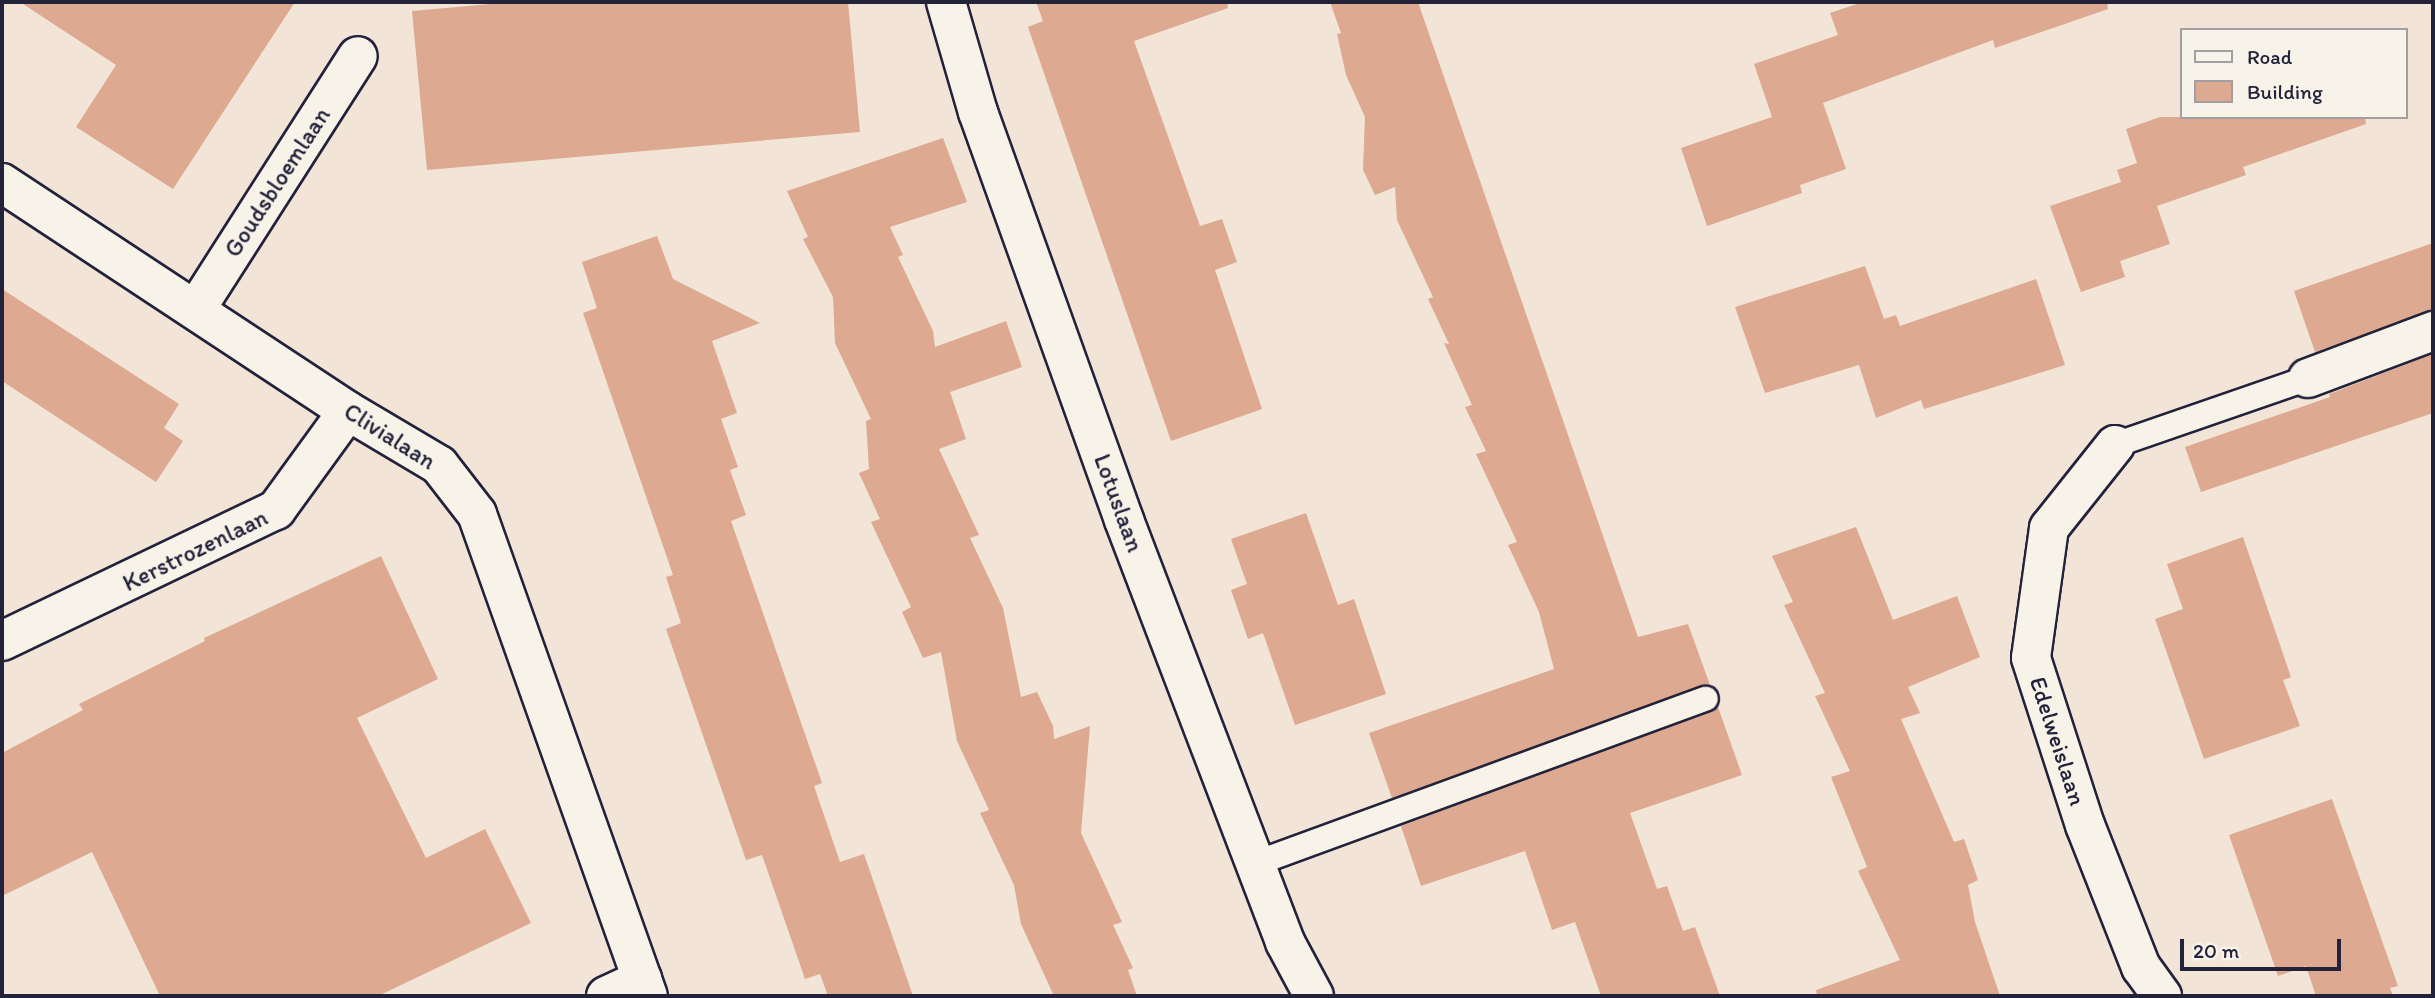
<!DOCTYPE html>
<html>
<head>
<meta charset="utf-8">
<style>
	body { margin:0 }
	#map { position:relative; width:2435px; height:998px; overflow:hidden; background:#f2e4d7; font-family:Itim,sans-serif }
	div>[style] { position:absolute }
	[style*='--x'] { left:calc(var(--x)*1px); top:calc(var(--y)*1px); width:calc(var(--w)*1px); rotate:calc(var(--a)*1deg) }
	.building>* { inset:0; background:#dda991 }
	.roads { filter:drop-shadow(2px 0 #22223b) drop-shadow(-2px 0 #22223b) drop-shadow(0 2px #22223b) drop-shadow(0 -2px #22223b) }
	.lane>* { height:24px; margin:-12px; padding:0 12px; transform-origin:12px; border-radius:12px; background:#f7f3e8 }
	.street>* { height:38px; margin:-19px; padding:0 19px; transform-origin:19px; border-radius:19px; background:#f7f3e8 }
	span { translate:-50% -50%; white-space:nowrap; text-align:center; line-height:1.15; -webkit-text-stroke:5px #f7f3e8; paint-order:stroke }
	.street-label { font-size:24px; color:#22223b }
	.frame { position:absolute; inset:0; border:4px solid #22223b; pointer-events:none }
	.legend { position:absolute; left:2180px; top:28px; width:228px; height:91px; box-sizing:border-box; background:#f7f3e8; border:2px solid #a29fa3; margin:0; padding:9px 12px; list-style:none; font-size:21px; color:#22223b }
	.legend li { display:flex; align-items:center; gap:14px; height:35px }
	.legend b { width:35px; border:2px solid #a29fa3 }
	.scale { position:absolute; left:2180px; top:939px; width:161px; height:32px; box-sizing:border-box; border:4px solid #22223b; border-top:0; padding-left:9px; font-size:21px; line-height:24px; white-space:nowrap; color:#22223b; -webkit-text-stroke:5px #f7f3e8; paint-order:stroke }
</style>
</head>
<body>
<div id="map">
	<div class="building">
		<div style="clip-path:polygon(20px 2px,295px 2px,173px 189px,76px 127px,116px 65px)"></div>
		<div style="clip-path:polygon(512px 2px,848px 2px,860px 132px,427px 170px,412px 11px)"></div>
		<div style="clip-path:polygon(1036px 2px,1227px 2px,1228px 8px,1134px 41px,1200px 226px,1222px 219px,1237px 262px,1215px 270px,1262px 409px,1171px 441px,1028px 27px,1043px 21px)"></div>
		<div style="clip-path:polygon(1330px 2px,1418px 2px,1638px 637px,1688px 624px,1710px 685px,1392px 798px,1369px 733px,1554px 669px,1539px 612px,1508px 545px,1517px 542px,1476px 454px,1486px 451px,1465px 407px,1472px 405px,1444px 343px,1449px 344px,1428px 299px,1433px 297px,1397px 220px,1395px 187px,1375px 195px,1363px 170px,1365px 117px,1346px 75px,1337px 34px,1341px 33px)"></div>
		<div style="clip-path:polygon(1863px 2px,2107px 2px,2108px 9px,1995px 48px,1993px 40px,1823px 103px,1846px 169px,1800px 185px,1802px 193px,1707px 226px,1681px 148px,1772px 117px,1754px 64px,1838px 35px,1830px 13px)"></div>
		<div style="clip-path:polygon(2160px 117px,2365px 117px,2366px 124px,2243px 167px,2246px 175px,2157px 206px,2170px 244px,2120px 261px,2125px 277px,2081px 292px,2050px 206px,2121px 182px,2117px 170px,2137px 163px,2126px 129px)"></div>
		<div style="clip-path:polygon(943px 138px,967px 202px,890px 227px,903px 255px,898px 257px,933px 331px,935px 347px,1006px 321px,1022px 367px,950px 392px,966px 439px,939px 449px,979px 535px,970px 538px,1003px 608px,1021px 697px,1037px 692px,1053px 726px,1054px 739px,1090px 726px,1081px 833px,1122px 922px,1113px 925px,1133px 968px,1128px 970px,1137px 996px,1054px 996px,1021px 924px,1014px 885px,980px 813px,989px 810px,957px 741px,941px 652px,923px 658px,902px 612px,911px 607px,871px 522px,880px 519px,859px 473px,869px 469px,866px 421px,871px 419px,835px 343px,833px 297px,803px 239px,808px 237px,787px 191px)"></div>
		<div style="clip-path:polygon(657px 236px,673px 279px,760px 323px,712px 341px,737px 413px,721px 419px,738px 467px,730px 470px,746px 515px,731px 521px,822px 783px,814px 786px,840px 862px,864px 854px,913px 996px,828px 996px,820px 974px,805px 979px,762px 855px,746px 860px,666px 629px,681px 623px,666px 577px,673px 575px,583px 313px,597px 308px,582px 262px)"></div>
		<div style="clip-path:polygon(2433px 243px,2433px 310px,2315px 352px,2294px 291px)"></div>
		<div style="clip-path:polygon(1865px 266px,1884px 319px,1896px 315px,1900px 326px,2036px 279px,2065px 365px,1924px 409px,1921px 400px,1876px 418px,1859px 365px,1765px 393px,1735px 307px)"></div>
		<div style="clip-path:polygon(2px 289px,179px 404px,164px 428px,183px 441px,156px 482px,2px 381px)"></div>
		<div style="clip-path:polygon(2433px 354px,2433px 413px,2201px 492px,2185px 447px,2330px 397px,2329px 394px)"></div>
		<div style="clip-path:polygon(1306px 513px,1338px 605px,1354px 599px,1386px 694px,1295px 725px,1263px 633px,1248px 639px,1231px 590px,1247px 584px,1231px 539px)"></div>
		<div style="clip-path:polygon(1856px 527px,1893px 620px,1957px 596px,1980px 657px,1908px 687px,1920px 713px,1901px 719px,1954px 842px,1964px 839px,1978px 880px,1968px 885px,1975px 922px,2000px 996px,1817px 996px,1816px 990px,1900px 960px,1858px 871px,1867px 867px,1831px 777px,1850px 771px,1815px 696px,1825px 693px,1784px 605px,1793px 602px,1772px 556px)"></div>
		<div style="clip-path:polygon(2243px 537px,2291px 677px,2283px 680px,2300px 726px,2204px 759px,2155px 619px,2183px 609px,2167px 564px)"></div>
		<div style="clip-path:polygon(381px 556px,438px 679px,357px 718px,426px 858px,485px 829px,531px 923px,378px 996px,160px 996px,92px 852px,2px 896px,2px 753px,83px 710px,79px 704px,205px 641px,204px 638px)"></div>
		<div style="clip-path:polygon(1718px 707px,1742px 775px,1630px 813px,1657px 889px,1667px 886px,1683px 931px,1695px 927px,1720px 996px,1601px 996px,1575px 922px,1552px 930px,1525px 851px,1421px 886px,1401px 826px)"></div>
		<div style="clip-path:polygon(2332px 799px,2398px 986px,2390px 988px,2393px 996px,2316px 996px,2306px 966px,2278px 976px,2229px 835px)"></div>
	</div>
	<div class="roads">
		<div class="lane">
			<div style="--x:2115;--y:445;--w:204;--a:-19.1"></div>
			<div style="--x:1254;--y:864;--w:481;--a:-20.1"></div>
		</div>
		<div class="street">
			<div style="--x:946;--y:2;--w:115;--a:73.8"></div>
			<div style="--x:978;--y:112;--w:433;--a:70.3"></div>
			<div style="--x:1124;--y:520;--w:452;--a:69.1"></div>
			<div style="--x:1285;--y:942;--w:61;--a:61.8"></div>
			<div style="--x:2;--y:183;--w:414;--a:33.4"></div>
			<div style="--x:348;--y:411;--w:106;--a:30.7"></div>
			<div style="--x:439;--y:465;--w:62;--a:52.2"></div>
			<div style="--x:477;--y:514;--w:511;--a:70.47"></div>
			<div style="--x:196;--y:309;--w:300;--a:-57.4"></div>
			<div style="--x:2308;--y:378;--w:134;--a:-20.6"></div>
			<div style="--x:2115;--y:445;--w:106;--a:128.5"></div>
			<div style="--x:2049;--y:528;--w:131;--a:97.9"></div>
			<div style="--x:2031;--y:658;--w:176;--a:72.1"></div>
			<div style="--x:2085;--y:825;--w:153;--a:68.5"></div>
			<div style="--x:2141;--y:967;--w:36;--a:54"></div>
			<div style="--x:2;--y:641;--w:304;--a:-25.6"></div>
			<div style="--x:276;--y:510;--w:122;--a:-54"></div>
			<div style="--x:606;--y:996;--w:40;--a:-25"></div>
		</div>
	</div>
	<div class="street-label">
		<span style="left:277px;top:182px;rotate:-57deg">Goudsbloemlaan</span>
		<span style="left:390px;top:436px;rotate:32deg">Clivialaan</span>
		<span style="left:1119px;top:503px;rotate:70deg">Lotuslaan</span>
		<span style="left:195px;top:550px;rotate:-26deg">Kerstrozenlaan</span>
		<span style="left:2058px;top:741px;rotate:72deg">Edelweislaan</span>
	</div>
	<div class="frame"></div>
	<ul class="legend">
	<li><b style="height:9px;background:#f7f3e8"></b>Road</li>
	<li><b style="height:19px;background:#dda991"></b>Building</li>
	</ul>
	<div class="scale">20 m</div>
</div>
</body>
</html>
